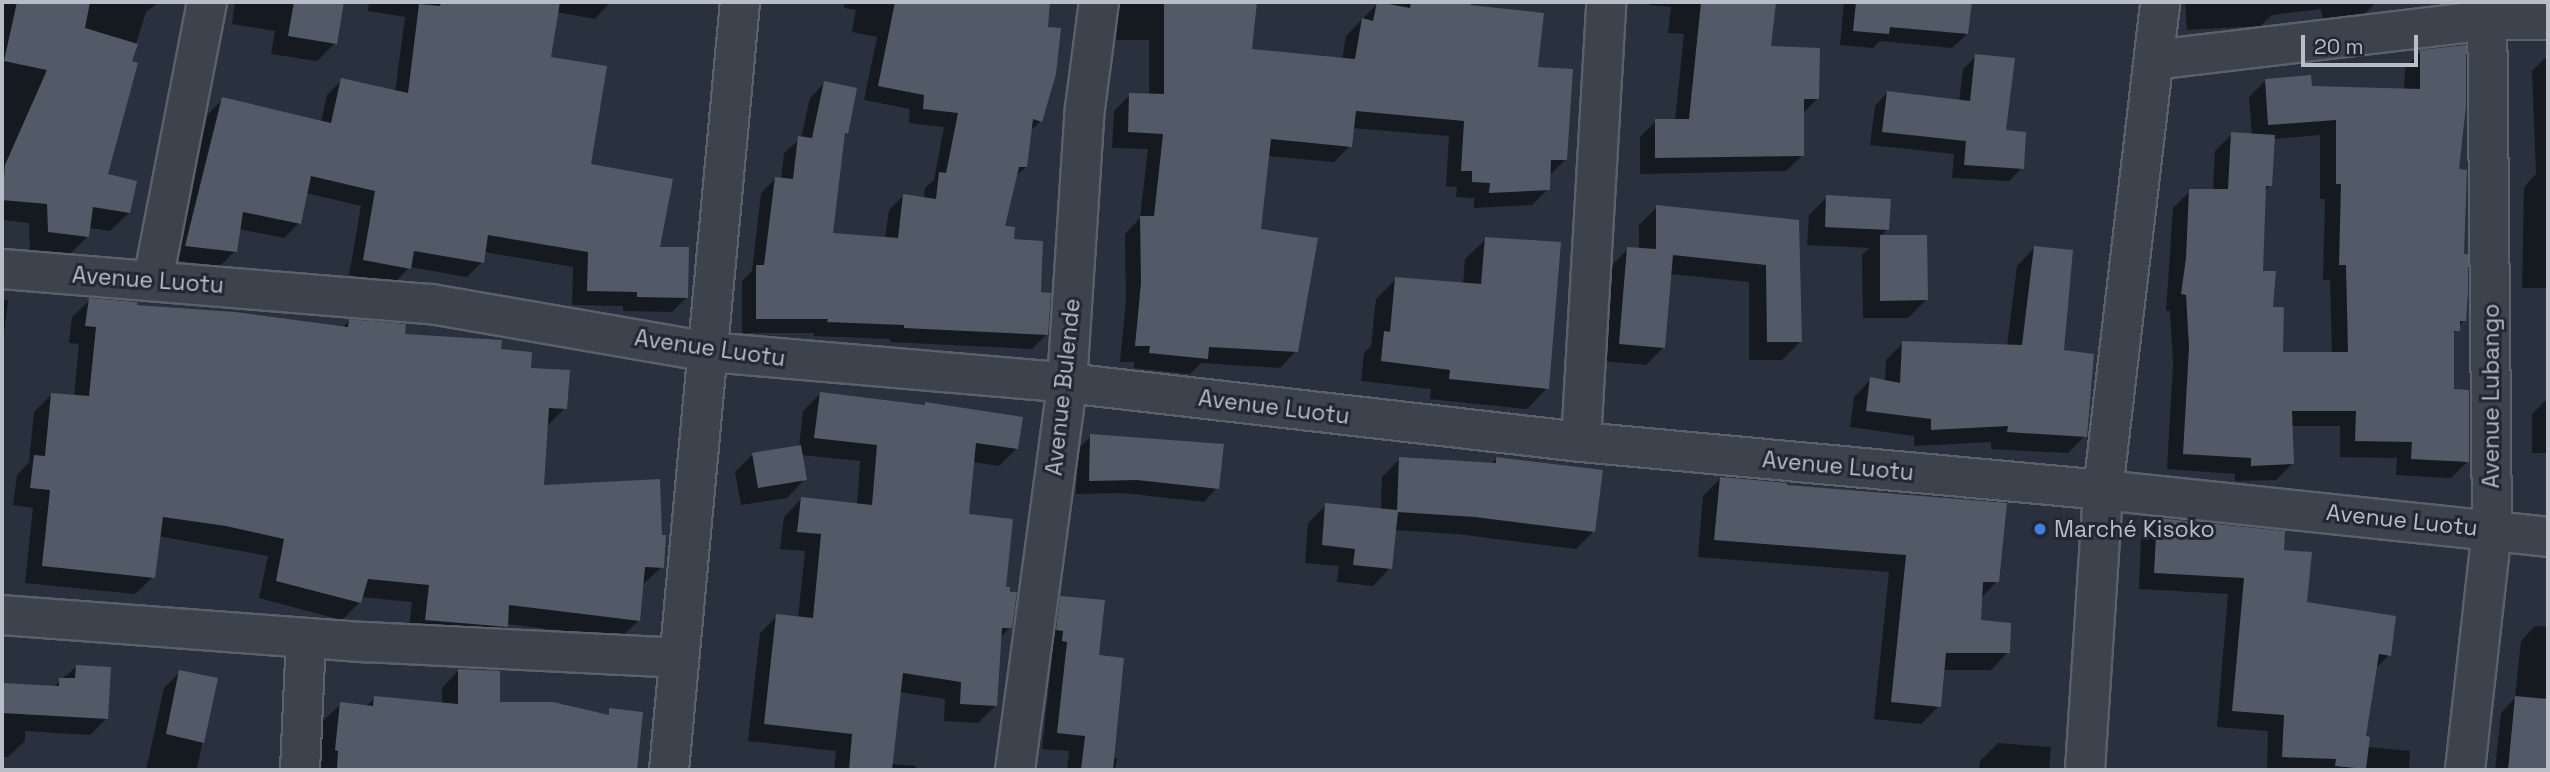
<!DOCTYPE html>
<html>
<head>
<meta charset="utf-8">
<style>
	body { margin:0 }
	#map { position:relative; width:2550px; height:772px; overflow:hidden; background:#28313d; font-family:"Space Grotesk",sans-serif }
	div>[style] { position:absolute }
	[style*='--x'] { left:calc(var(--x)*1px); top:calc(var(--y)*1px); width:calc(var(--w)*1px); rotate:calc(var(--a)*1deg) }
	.shadow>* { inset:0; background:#0007 }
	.building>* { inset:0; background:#525a68 }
	.roads { filter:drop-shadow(2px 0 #5a616b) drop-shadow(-2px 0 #5a616b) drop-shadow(0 2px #5a616b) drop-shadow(0 -2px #5a616b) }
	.minor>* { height:38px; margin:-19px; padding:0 19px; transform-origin:19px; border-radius:19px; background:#3c434d }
	.dots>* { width:19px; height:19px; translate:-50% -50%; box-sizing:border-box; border:4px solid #212833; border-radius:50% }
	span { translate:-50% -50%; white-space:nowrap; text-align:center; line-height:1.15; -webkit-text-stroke:6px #212833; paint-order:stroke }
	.street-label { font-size:23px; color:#b8bec8 }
	.poi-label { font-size:23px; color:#b8bec8 }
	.left { translate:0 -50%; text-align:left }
	.frame { position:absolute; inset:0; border:4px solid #b8bec8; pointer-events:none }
	.scale { position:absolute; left:2301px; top:35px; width:117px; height:32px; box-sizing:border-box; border:4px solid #b8bec8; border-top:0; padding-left:9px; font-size:21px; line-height:24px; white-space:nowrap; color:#b8bec8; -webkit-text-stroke:5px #212833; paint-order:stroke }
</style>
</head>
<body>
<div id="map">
	<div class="shadow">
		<div style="clip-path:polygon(2px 2px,159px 2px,146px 12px,130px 62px,106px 176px,129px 213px,110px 231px,89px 228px,88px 236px,69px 255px,30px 250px,29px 223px,2px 220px)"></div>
		<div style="clip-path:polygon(235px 2px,342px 2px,335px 43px,317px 61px,271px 54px,275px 31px,232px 24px)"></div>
		<div style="clip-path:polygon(369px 2px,610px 2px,595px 19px,556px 12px,549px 58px,589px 165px,658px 249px,687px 297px,672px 312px,623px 311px,623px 306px,572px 305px,573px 267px,484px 252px,482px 262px,467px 277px,410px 267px,394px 283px,349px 275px,361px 206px,306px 193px,299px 223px,284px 238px,239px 229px,235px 251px,220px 266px,171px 260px,208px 114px,223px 99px,321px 122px,327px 95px,342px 80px,395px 92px,405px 17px,368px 11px)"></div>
		<div style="clip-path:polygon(845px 2px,1049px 2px,1041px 121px,1029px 132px,1026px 167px,1015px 177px,1003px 228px,1012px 241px,1047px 334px,1032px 349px,890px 342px,890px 339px,814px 336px,814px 333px,742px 333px,742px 281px,752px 271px,761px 193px,775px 179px,781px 180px,784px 153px,801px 138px,810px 98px,824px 83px,847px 133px,843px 137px,831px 235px,885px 239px,889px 210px,903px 196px,924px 199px,925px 188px,934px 180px,944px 127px,909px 123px,910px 109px,864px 100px,877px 37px,852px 32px,856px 10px,844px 8px)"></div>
		<div style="clip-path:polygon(1117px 2px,1254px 2px,1250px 50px,1342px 60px,1346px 36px,1378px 3px,1391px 6px,1392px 2px,1469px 2px,1468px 6px,1536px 69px,1566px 159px,1549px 176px,1548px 189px,1532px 205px,1474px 208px,1474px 198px,1456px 197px,1457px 187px,1446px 186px,1449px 136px,1352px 128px,1350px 146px,1334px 162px,1267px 156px,1259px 230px,1296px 351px,1280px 368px,1201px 363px,1190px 374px,1134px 368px,1134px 362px,1120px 362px,1126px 300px,1125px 234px,1140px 218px,1148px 149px,1112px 148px,1114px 111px,1130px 95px,1149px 96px,1149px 40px,1116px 40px)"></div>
		<div style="clip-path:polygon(1650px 2px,1775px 2px,1769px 48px,1817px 99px,1802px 114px,1803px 155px,1786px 171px,1640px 174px,1640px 137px,1656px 121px,1675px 121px,1684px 34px,1668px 33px,1671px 7px,1649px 5px)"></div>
		<div style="clip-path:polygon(1970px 2px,1967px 34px,1952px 48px,1880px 41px,1873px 48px,1840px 45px,1844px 2px)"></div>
		<div style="clip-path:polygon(2185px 2px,2376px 2px,2360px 19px,2323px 23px,2321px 9px,2272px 15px,2260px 26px,2187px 30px)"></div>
		<div style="clip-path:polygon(evenodd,2421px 52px,2457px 171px,2464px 320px,2452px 336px,2452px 391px,2468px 461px,2451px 478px,2396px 475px,2397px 458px,2340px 457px,2340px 426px,2291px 426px,2292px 464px,2276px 480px,2235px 481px,2235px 474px,2167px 469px,2173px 364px,2170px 311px,2166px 311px,2173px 208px,2190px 191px,2213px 191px,2215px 151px,2232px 134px,2252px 135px,2249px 97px,2265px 81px,2310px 87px,2404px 91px,2405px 68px,2421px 52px,2320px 135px,2320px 199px,2325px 199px,2323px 280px,2330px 280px,2332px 354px,2282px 354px,2262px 272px,2264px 192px,2270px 185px,2273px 139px,2320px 135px)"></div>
		<div style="clip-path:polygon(2548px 55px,2548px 288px,2522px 288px,2524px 187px,2536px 174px,2532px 71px)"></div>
		<div style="clip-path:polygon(1976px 56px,2004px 132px,2022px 168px,2009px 181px,1952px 178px,1954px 154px,1870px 145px,1875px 106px,1887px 93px,1959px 101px,1963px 69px)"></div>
		<div style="clip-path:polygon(1827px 197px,1887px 230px,1879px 237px,1925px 237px,1926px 300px,1908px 318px,1863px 318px,1862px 255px,1870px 248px,1807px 245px,1809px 215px)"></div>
		<div style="clip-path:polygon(1657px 207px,1797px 221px,1800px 342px,1782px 360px,1749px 360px,1749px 282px,1670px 274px,1664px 347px,1646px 365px,1602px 361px,1610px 267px,1628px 249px,1639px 250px,1639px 225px)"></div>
		<div style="clip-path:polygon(1486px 239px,1547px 388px,1527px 409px,1430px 399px,1431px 389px,1361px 381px,1364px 353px,1371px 346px,1376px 299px,1396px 279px,1463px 285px,1465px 259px)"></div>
		<div style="clip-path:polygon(2034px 248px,2085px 436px,2068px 453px,1991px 449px,1991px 442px,1914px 446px,1914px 436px,1850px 427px,1854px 397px,1871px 379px,1885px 382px,1886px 360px,1903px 343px,2007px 346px,2017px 266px)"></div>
		<div style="clip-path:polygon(2px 299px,8px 300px,2px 353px)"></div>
		<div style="clip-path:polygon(90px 300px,342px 328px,349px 321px,403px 335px,499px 351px,529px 369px,565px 408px,548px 425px,542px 487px,662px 567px,642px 585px,638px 621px,620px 638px,507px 624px,489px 644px,408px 637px,412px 602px,361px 597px,360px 602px,342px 620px,259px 598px,268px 556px,158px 536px,153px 577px,135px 594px,25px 583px,33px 508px,13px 505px,17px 475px,29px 462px,34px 412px,51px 395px,74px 397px,79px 344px,69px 343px,72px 317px)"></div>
		<div style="clip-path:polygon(820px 394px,923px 407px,926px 404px,1016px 449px,999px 466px,973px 462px,967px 516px,1004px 588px,1010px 627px,1000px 638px,995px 706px,978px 723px,944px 721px,945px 699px,899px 692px,891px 764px,916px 766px,915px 770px,834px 770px,836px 751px,748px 741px,760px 633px,777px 616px,798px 618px,805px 551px,780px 549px,784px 517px,801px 499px,857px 505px,860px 461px,801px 455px,805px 479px,787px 498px,741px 505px,735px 472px,753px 454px,799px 447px,803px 411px)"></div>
		<div style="clip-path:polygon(2548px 398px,2548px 453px,2532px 453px,2532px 414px)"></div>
		<div style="clip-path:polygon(1091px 436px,1222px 445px,1217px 488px,1204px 502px,1123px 493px,1076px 494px,1078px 449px)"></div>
		<div style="clip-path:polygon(1497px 458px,1593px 532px,1576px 549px,1457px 534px,1394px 530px,1390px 568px,1373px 586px,1337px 582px,1339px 566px,1305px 563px,1308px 523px,1326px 505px,1381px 511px,1382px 477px,1400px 459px,1491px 464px)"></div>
		<div style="clip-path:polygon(1720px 479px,1997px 581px,1981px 598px,1979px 622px,2008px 652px,1991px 670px,1943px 670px,1939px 706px,1921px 724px,1874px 719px,1889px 572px,1698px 557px,1703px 496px)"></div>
		<div style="clip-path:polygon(2157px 519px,2282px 551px,2305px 604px,2389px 655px,2375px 669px,2364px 738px,2367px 747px,2410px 751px,2409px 770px,2267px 770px,2268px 731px,2217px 727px,2228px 594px,2139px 589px,2141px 536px)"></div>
		<div style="clip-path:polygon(1061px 598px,1097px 656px,1112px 758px,1117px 758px,1115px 770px,1067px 770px,1069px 751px,1042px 749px,1052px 658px,1047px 657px,1045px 614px)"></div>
		<div style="clip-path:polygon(2535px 626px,2548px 627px,2548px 770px,2495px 770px,2501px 713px,2515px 698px,2521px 641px)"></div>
		<div style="clip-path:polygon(76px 667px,107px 718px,90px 735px,25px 731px,25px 741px,8px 757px,2px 757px,2px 685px,52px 688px)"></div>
		<div style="clip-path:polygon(459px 670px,499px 704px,565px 704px,559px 759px,645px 770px,319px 770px,323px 721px,341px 704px,365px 707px,375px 698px,442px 704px,442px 688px)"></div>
		<div style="clip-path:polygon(180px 672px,216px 680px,197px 768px,225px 770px,146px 770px,164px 688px)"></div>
		<div style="clip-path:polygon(1998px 743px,2051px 747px,2049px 770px,1979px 770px,1980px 761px)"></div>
	</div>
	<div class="building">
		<div style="clip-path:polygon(17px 2px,90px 2px,85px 28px,138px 44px,132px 61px,138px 63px,108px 174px,137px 181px,130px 213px,93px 207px,89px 237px,48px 232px,47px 204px,2px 200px,5px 165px,47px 70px,4px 61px)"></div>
		<div style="clip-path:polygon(294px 2px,344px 2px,337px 44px,288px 36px)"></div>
		<div style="clip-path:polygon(441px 2px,560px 2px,551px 57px,607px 66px,591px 164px,673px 179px,660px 247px,689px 247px,688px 298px,637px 297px,637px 292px,587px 291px,588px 252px,488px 235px,484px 263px,414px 251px,411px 269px,363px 260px,375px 191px,311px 176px,301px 224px,243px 212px,237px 252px,185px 246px,222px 97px,331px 123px,341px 78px,408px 93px,419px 4px,440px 6px)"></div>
		<div style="clip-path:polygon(895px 2px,1050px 2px,1048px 27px,1061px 28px,1056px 74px,1042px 122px,1033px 119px,1027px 167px,1019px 167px,1005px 226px,1015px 227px,1014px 239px,1043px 241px,1041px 292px,1051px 293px,1048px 335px,904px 328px,904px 325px,827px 322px,828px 319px,756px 319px,756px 265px,764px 265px,775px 177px,793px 179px,798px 136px,812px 138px,824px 81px,857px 88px,848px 134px,845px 133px,833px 233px,898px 238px,903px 194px,936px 199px,939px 172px,946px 173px,958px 113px,923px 109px,924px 95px,878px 86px)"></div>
		<div style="clip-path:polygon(1164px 2px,1257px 2px,1252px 49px,1355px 59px,1362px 18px,1373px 21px,1377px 2px,1410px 8px,1411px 2px,1471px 2px,1470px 5px,1544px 13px,1538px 67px,1573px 69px,1567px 160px,1551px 160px,1550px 190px,1489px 193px,1490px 183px,1472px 182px,1472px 171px,1461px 171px,1464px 121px,1356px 111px,1352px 147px,1271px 139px,1261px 229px,1318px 238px,1298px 352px,1209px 347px,1208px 359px,1149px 353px,1150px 346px,1135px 346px,1141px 283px,1140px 216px,1154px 216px,1163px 134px,1128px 132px,1129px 93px,1164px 94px)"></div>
		<div style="clip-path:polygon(1701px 2px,1776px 2px,1771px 46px,1820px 48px,1819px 99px,1804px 99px,1804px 156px,1655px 158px,1655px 119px,1689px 119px)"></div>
		<div style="clip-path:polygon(1856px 2px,1972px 2px,1968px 34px,1890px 27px,1889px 34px,1853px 31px)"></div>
		<div style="clip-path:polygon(2466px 45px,2466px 106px,2459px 169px,2467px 170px,2464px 254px,2468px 254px,2468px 292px,2466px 321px,2460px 321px,2460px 331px,2454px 331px,2454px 389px,2469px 390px,2469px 462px,2411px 459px,2412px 442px,2355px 441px,2356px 411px,2292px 411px,2294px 464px,2251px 466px,2251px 458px,2183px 454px,2189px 347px,2186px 295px,2181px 294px,2186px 258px,2189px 189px,2228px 189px,2231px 132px,2275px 135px,2272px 186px,2266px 186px,2263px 271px,2276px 271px,2273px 307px,2284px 307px,2283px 352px,2348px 352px,2346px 265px,2339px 265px,2341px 184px,2336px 184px,2336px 120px,2268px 125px,2265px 79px,2311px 75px,2312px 86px,2420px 89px,2420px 50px)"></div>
		<div style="clip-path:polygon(1975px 54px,2015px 58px,2006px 130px,2026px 132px,2024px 169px,1964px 165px,1966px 141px,1882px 132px,1887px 91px,1970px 101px)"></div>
		<div style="clip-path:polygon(1826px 195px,1891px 199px,1889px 230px,1825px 227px)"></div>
		<div style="clip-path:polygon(1656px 205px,1799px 220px,1802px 342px,1767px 342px,1766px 265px,1673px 255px,1665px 348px,1619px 344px,1627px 247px,1656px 249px)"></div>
		<div style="clip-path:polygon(1880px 235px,1927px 235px,1928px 300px,1880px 301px)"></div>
		<div style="clip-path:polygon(1485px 237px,1561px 242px,1549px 389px,1449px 379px,1450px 370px,1381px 361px,1384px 331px,1390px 332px,1395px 277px,1481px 284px)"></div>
		<div style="clip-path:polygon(2034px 246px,2073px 250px,2064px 350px,2094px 354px,2087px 437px,2007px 432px,2008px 426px,1931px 430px,1931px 419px,1866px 411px,1870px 377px,1900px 383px,1902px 341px,2022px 345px)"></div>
		<div style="clip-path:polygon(89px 298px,137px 302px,137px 305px,235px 312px,348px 327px,349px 319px,406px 324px,405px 334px,502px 340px,501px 349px,532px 352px,531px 368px,570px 370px,567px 409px,549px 408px,544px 485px,660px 479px,662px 535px,666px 535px,664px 568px,645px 567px,640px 621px,509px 605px,508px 627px,425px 620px,429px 585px,368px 579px,361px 603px,276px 581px,284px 539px,226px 526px,163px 517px,155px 578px,42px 566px,50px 490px,30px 488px,34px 455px,45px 456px,51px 393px,89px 396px,96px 327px,85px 326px)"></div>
		<div style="clip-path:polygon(820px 392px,925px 405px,925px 402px,1023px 417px,1018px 449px,976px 443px,969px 514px,1013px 519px,1006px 587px,1010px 587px,1010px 592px,1017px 592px,1012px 628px,1002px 628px,997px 706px,960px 704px,961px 682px,903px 673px,892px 770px,849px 770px,852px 734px,764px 724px,776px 614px,813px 618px,821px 534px,797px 532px,801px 497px,872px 505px,877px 445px,814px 438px)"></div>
		<div style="clip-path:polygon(1090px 434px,1224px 444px,1219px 489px,1137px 480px,1089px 481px)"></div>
		<div style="clip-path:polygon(801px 445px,807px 480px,758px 488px,752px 453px)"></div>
		<div style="clip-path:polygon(1399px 457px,1496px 463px,1496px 457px,1603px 470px,1595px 532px,1475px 517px,1398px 512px,1392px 569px,1353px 565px,1355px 549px,1322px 545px,1325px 503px,1397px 510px)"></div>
		<div style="clip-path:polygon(1720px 477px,1787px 483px,1787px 485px,2007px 503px,1999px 582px,1983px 582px,1981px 620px,2011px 623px,2010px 653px,1946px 653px,1941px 707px,1891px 702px,1906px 555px,1714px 540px)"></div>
		<div style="clip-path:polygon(2157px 518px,2285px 531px,2284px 550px,2312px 552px,2307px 602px,2396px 616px,2391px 656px,2379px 654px,2366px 736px,2370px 737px,2366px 769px,2335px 766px,2336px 759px,2282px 757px,2284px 715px,2232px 711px,2244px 578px,2154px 573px)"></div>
		<div style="clip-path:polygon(1060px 596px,1105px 600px,1099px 655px,1124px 658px,1113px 770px,1081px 770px,1085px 736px,1057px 733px,1067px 642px,1062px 641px,1063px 631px,1056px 630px)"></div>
		<div style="clip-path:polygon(76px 665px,111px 667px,108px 719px,2px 713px,2px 683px,59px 686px,59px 678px,75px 678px)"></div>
		<div style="clip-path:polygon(458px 669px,500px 671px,500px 702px,553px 702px,609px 715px,609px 708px,643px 712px,637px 770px,337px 770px,338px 751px,335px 750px,340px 702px,373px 706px,374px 696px,458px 704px)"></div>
		<div style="clip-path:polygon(179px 670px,218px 678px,204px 743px,166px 734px)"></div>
		<div style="clip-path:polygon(2515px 696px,2548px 699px,2548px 770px,2508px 770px)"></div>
	</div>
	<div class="roads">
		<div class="minor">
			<div style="--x:2154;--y:60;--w:336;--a:-6.8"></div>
			<div style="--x:2488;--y:20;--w:60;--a:0"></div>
			<div style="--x:2;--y:269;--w:430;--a:4.7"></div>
			<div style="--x:431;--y:304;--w:282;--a:9.8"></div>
			<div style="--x:709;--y:352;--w:359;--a:4.9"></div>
			<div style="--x:1067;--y:383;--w:517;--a:6.55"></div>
			<div style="--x:1581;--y:442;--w:524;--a:5.25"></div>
			<div style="--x:2103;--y:490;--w:447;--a:6"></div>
			<div style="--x:153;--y:280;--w:283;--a:-79"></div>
			<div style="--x:1581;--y:442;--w:441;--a:-86.7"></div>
			<div style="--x:2;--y:615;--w:364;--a:4.3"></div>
			<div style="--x:365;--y:642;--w:313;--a:2.9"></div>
			<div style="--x:300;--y:770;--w:132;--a:-87.4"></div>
			<div style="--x:669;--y:770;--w:771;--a:-84.72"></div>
			<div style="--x:1015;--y:770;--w:390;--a:-82.3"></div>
			<div style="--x:1067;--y:383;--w:276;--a:-86.3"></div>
			<div style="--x:1085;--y:108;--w:107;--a:-82.5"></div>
			<div style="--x:2085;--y:770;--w:281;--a:-86.3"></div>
			<div style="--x:2103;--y:490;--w:491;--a:-83.3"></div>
			<div style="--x:2465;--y:770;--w:243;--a:-83.6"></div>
			<div style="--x:2492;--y:529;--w:527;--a:-90.54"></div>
		</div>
	</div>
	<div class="dots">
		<div style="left:2040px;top:529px;background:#3f7fe0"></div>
	</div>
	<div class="street-label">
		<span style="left:148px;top:280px;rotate:4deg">Avenue Luotu</span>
		<span style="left:710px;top:348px;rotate:8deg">Avenue Luotu</span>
		<span style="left:1063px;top:387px;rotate:-84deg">Avenue Bulende</span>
		<span style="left:2491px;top:396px;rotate:-90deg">Avenue Lubango</span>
		<span style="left:1274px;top:407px;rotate:7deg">Avenue Luotu</span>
		<span style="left:1838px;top:466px;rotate:5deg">Avenue Luotu</span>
		<span style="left:2402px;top:520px;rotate:6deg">Avenue Luotu</span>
	</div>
	<div class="poi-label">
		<span class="left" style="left:2054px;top:529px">Marché Kisoko</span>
	</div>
	<div class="frame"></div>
	<div class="scale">20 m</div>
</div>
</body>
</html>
